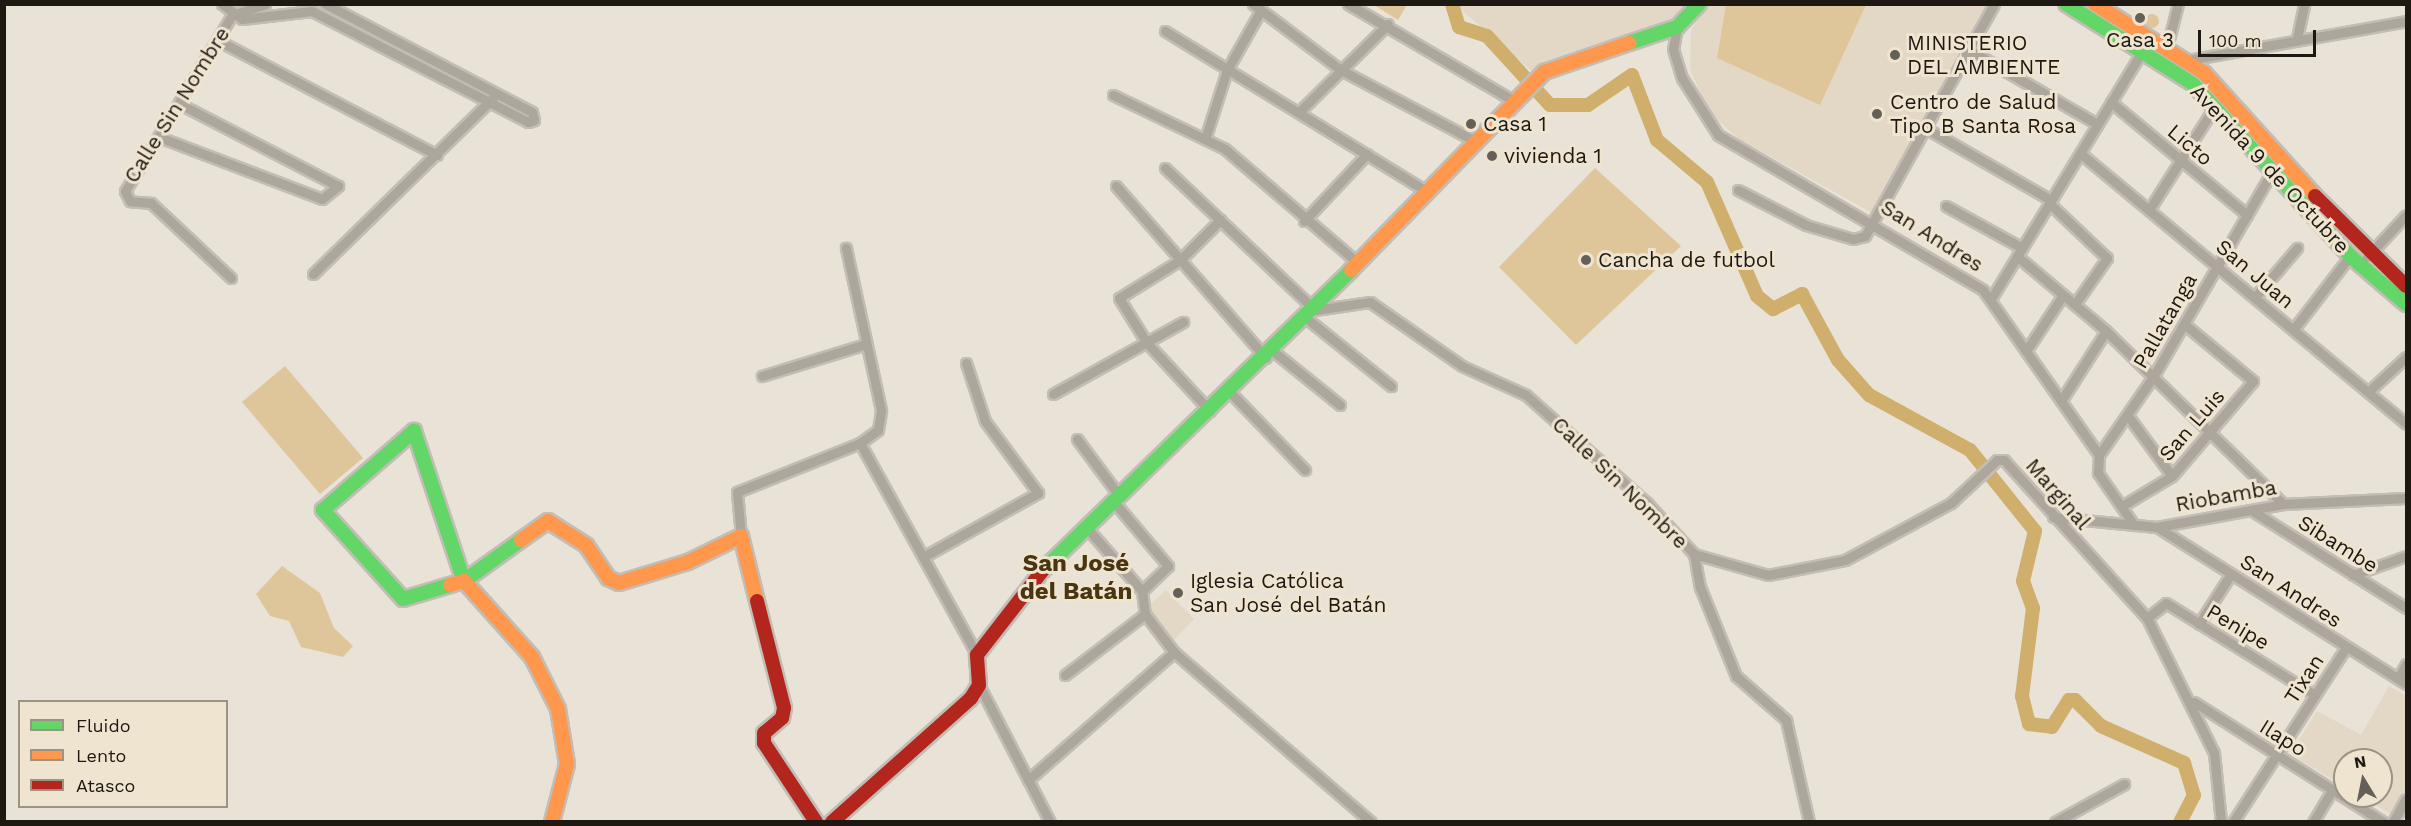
<!DOCTYPE html>
<html>
<head>
<meta charset="utf-8">
<style>
	body { margin:0 }
	#map { position:relative; width:2411px; height:826px; overflow:hidden; background:#e8e2d7; font-family:"Work Sans",sans-serif }
	div>[style] { position:absolute }
	[style*='--x'] { left:calc(var(--x)*1px); top:calc(var(--y)*1px); width:calc(var(--w)*1px); rotate:calc(var(--a)*1deg) }
	.built>* { inset:0; background:#e3d8c5 }
	.green>* { inset:0; background:#dec69a }
	.round { border-radius:50% }
	.river>* { height:14px; margin:-7px; padding:0 7px; transform-origin:7px; border-radius:7px; background:#d0af6d }
	.roads { filter:drop-shadow(2px 0 #c2bdb5) drop-shadow(-2px 0 #c2bdb5) drop-shadow(0 2px #c2bdb5) drop-shadow(0 -2px #c2bdb5) }
	.street>* { height:9px; margin:-4.5px; padding:0 4.5px; transform-origin:4.5px; border-radius:4.5px; background:#aca69c }
	.fast>* { height:14px; margin:-7px; padding:0 7px; transform-origin:7px; border-radius:7px; background:#63d668 }
	.slow>* { height:14px; margin:-7px; padding:0 7px; transform-origin:7px; border-radius:7px; background:#ff974d }
	.jam>* { height:14px; margin:-7px; padding:0 7px; transform-origin:7px; border-radius:7px; background:#b3261e }
	.dots>* { width:16px; height:16px; translate:-50% -50%; box-sizing:border-box; border:3px solid #efe4d0; border-radius:50% }
	span { translate:-50% -50%; white-space:nowrap; text-align:center; line-height:1.15; -webkit-text-stroke:6px #efe4d0; paint-order:stroke }
	.poi-label { font-size:21px; color:#1d1912 }
	.left { translate:0 -50%; text-align:left }
	.street-label { font-size:21px; color:#1d1912 }
	.quarter-label { font-size:24px; color:#493610; font-weight:700 }
	.frame { position:absolute; inset:0; border:6px solid #1d1912; pointer-events:none }
	.legend { position:absolute; left:18px; top:700px; width:210px; height:108px; box-sizing:border-box; background:#efe4d0; border:2px solid #9b9384; margin:0; padding:8px 10px; list-style:none; font-size:18px; color:#1d1912 }
	.legend li { display:flex; align-items:center; gap:12px; height:30px }
	.legend b { width:30px; border:2px solid #9b9384 }
	.north { position:absolute; left:2333px; top:748px; width:60px; height:60px; box-sizing:border-box; background:#efe4d0; border:2px solid #9b9384; border-radius:50%; rotate:350deg; font-size:16px; font-weight:700; line-height:24px; text-align:center; color:#1d1912 }
	.north::after { content:''; display:block; margin:auto; width:21px; height:27px; background:#645f57; clip-path:polygon(50% 0,100% 100%,50% 72%,0 100%) }
	.scale { position:absolute; left:2198px; top:30px; width:118px; height:27px; box-sizing:border-box; border:3px solid #1d1912; border-top:0; padding-left:8px; font-size:18px; line-height:21px; white-space:nowrap; color:#1d1912; -webkit-text-stroke:4px #efe4d0; paint-order:stroke }
</style>
</head>
<body>
<div id="map">
	<div class="built">
		<div style="clip-path:polygon(1456px 5px,1694px 5px,1675px 19px,1533px 72px)"></div>
		<div style="clip-path:polygon(1705px 5px,1987px 5px,1872px 213px,1739px 139px,1707px 111px,1690px 68px,1691px 31px)"></div>
		<div style="clip-path:polygon(1166px 590px,1194px 619px,1171px 643px,1146px 608px)"></div>
		<div style="clip-path:polygon(2389px 686px,2406px 696px,2406px 790px,2391px 814px,2360px 796px,2381px 796px,2381px 760px,2345px 760px,2345px 787px,2290px 754px,2317px 711px,2361px 735px)"></div>
	</div>
	<div class="green">
		<div style="clip-path:polygon(1374px 5px,1407px 5px,1398px 20px)"></div>
		<div style="clip-path:polygon(1726px 5px,1726px 4px,1866px 5px,1820px 105px,1717px 58px)"></div>
		<div class="round" style="left:2145px;top:14px;width:14px;height:14px"></div>
		<div style="clip-path:polygon(1595px 168px,1681px 246px,1576px 345px,1499px 267px)"></div>
		<div style="clip-path:polygon(285px 366px,363px 458px,320px 494px,242px 402px)"></div>
		<div style="clip-path:polygon(282px 566px,320px 593px,334px 628px,353px 646px,343px 657px,301px 647px,289px 621px,270px 616px,256px 594px)"></div>
	</div>
	<div class="river">
		<div style="--x:1452;--y:4;--w:24;--a:73"></div>
		<div style="--x:1459;--y:27;--w:29;--a:18"></div>
		<div style="--x:1487;--y:36;--w:93;--a:47.6"></div>
		<div style="--x:1550;--y:105;--w:38;--a:0"></div>
		<div style="--x:1588;--y:105;--w:53;--a:-34.3"></div>
		<div style="--x:1632;--y:75;--w:70;--a:69"></div>
		<div style="--x:1657;--y:140;--w:65;--a:40"></div>
		<div style="--x:1707;--y:182;--w:124;--a:66.3"></div>
		<div style="--x:1757;--y:296;--w:21;--a:39"></div>
		<div style="--x:1773;--y:309;--w:33;--a:-27"></div>
		<div style="--x:1802;--y:294;--w:75;--a:61.4"></div>
		<div style="--x:1838;--y:360;--w:47;--a:48.5"></div>
		<div style="--x:1869;--y:395;--w:115;--a:28.6"></div>
		<div style="--x:1970;--y:450;--w:104;--a:51.3"></div>
		<div style="--x:2035;--y:531;--w:51;--a:103.5"></div>
		<div style="--x:2023;--y:581;--w:29;--a:70"></div>
		<div style="--x:2033;--y:608;--w:89;--a:97.1"></div>
		<div style="--x:2022;--y:696;--w:29;--a:76"></div>
		<div style="--x:2029;--y:724;--w:23;--a:7"></div>
		<div style="--x:2052;--y:727;--w:32;--a:-58"></div>
		<div style="--x:2069;--y:700;--w:6;--a:0"></div>
		<div style="--x:2075;--y:700;--w:37;--a:45"></div>
		<div style="--x:2101;--y:726;--w:91;--a:24"></div>
		<div style="--x:2184;--y:763;--w:34;--a:73"></div>
		<div style="--x:2194;--y:795;--w:30;--a:117"></div>
	</div>
	<div class="roads">
		<div class="street">
			<div style="--x:222;--y:4;--w:25;--a:37"></div>
			<div style="--x:242;--y:19;--w:70;--a:-6.5"></div>
			<div style="--x:312;--y:11;--w:243;--a:27.2"></div>
			<div style="--x:528;--y:122;--w:6;--a:-18"></div>
			<div style="--x:534;--y:120;--w:8;--a:-104"></div>
			<div style="--x:532;--y:112;--w:233;--a:-152.4"></div>
			<div style="--x:1253;--y:4;--w:110;--a:36.9"></div>
			<div style="--x:1341;--y:70;--w:149;--a:27.9"></div>
			<div style="--x:1348;--y:4;--w:192;--a:30.3"></div>
			<div style="--x:232;--y:15;--w:35;--a:-18"></div>
			<div style="--x:1677;--y:27;--w:22;--a:100"></div>
			<div style="--x:1673;--y:49;--w:30;--a:73"></div>
			<div style="--x:1682;--y:78;--w:67;--a:57.7"></div>
			<div style="--x:1718;--y:135;--w:307;--a:30.3"></div>
			<div style="--x:1983;--y:290;--w:202;--a:54.9"></div>
			<div style="--x:2099;--y:455;--w:18;--a:93"></div>
			<div style="--x:2098;--y:473;--w:63;--a:55.3"></div>
			<div style="--x:1165;--y:31;--w:308;--a:31.5"></div>
			<div style="--x:2297;--y:38;--w:35;--a:-78"></div>
			<div style="--x:219;--y:41;--w:246;--a:27.6"></div>
			<div style="--x:2167;--y:47;--w:44;--a:-75.7"></div>
			<div style="--x:1971;--y:51;--w:146;--a:30.1"></div>
			<div style="--x:2188;--y:60;--w:221;--a:-10.1"></div>
			<div style="--x:1113;--y:95;--w:124;--a:25.7"></div>
			<div style="--x:1225;--y:149;--w:177;--a:40.6"></div>
			<div style="--x:2111;--y:102;--w:177;--a:39.7"></div>
			<div style="--x:1299;--y:112;--w:125;--a:-44.7"></div>
			<div style="--x:1927;--y:129;--w:143;--a:29.8"></div>
			<div style="--x:159;--y:137;--w:174;--a:20.8"></div>
			<div style="--x:322;--y:199;--w:21;--a:-39"></div>
			<div style="--x:338;--y:186;--w:178;--a:-152.6"></div>
			<div style="--x:1205;--y:139;--w:72;--a:-72.3"></div>
			<div style="--x:1227;--y:70;--w:69;--a:-60.5"></div>
			<div style="--x:2080;--y:153;--w:424;--a:39.7"></div>
			<div style="--x:1165;--y:168;--w:207;--a:43.4"></div>
			<div style="--x:1315;--y:310;--w:56;--a:-8.3"></div>
			<div style="--x:1370;--y:302;--w:112;--a:34.8"></div>
			<div style="--x:1462;--y:366;--w:70;--a:24.4"></div>
			<div style="--x:1526;--y:395;--w:162;--a:41.8"></div>
			<div style="--x:1647;--y:503;--w:69;--a:47.3"></div>
			<div style="--x:1694;--y:554;--w:34;--a:80"></div>
			<div style="--x:1700;--y:587;--w:96;--a:68"></div>
			<div style="--x:1736;--y:676;--w:67;--a:41.3"></div>
			<div style="--x:1786;--y:720;--w:105;--a:77.3"></div>
			<div style="--x:1116;--y:186;--w:228;--a:48.9"></div>
			<div style="--x:1738;--y:190;--w:76;--a:27.2"></div>
			<div style="--x:1806;--y:225;--w:49;--a:16.6"></div>
			<div style="--x:1853;--y:239;--w:12;--a:-14"></div>
			<div style="--x:1865;--y:236;--w:265;--a:-60.9"></div>
			<div style="--x:2049;--y:203;--w:80;--a:43.5"></div>
			<div style="--x:2107;--y:258;--w:56;--a:124.8"></div>
			<div style="--x:1946;--y:206;--w:87;--a:28.9"></div>
			<div style="--x:2149;--y:210;--w:123;--a:-57.6"></div>
			<div style="--x:1304;--y:221;--w:92;--a:-46.8"></div>
			<div style="--x:2017;--y:256;--w:116;--a:40.1"></div>
			<div style="--x:2106;--y:331;--w:248;--a:44.3"></div>
			<div style="--x:2367;--y:257;--w:57;--a:-47.1"></div>
			<div style="--x:313;--y:274;--w:252;--a:-44.4"></div>
			<div style="--x:231;--y:278;--w:110;--a:-136.8"></div>
			<div style="--x:151;--y:203;--w:21;--a:-175"></div>
			<div style="--x:130;--y:201;--w:11;--a:-117"></div>
			<div style="--x:125;--y:191;--w:206;--a:-58.7"></div>
			<div style="--x:2255;--y:297;--w:65;--a:-49.4"></div>
			<div style="--x:1991;--y:299;--w:292;--a:-58.6"></div>
			<div style="--x:1306;--y:318;--w:109;--a:38.7"></div>
			<div style="--x:2293;--y:330;--w:93;--a:-52.4"></div>
			<div style="--x:1273;--y:351;--w:86;--a:38.9"></div>
			<div style="--x:2026;--y:351;--w:67;--a:-56.5"></div>
			<div style="--x:762;--y:376;--w:109;--a:-17.1"></div>
			<div style="--x:1230;--y:392;--w:108;--a:46.1"></div>
			<div style="--x:2368;--y:392;--w:52;--a:-42.6"></div>
			<div style="--x:1053;--y:394;--w:149;--a:-29"></div>
			<div style="--x:2061;--y:401;--w:83;--a:-57.3"></div>
			<div style="--x:1210;--y:411;--w:93;--a:-132.8"></div>
			<div style="--x:1147;--y:343;--w:53;--a:-121.9"></div>
			<div style="--x:1119;--y:298;--w:72;--a:-31.9"></div>
			<div style="--x:1180;--y:260;--w:57;--a:-45"></div>
			<div style="--x:2128;--y:416;--w:74;--a:53.7"></div>
			<div style="--x:1077;--y:439;--w:72;--a:53.4"></div>
			<div style="--x:860;--y:443;--w:242;--a:61.1"></div>
			<div style="--x:2099;--y:455;--w:95;--a:-55.3"></div>
			<div style="--x:2153;--y:377;--w:239;--a:-59.9"></div>
			<div style="--x:1114;--y:502;--w:84;--a:49.8"></div>
			<div style="--x:1168;--y:566;--w:36;--a:136"></div>
			<div style="--x:2122;--y:506;--w:58;--a:-31"></div>
			<div style="--x:2172;--y:476;--w:125;--a:-49.5"></div>
			<div style="--x:2253;--y:381;--w:89;--a:-140.4"></div>
			<div style="--x:2251;--y:510;--w:183;--a:32.3"></div>
			<div style="--x:2053;--y:517;--w:104;--a:5.5"></div>
			<div style="--x:2157;--y:527;--w:128;--a:-10.3"></div>
			<div style="--x:2283;--y:504;--w:123;--a:-2.8"></div>
			<div style="--x:2157;--y:527;--w:294;--a:32.2"></div>
			<div style="--x:1087;--y:528;--w:84;--a:48.9"></div>
			<div style="--x:1142;--y:591;--w:23;--a:83"></div>
			<div style="--x:1145;--y:614;--w:48;--a:52.7"></div>
			<div style="--x:1174;--y:652;--w:260;--a:40.8"></div>
			<div style="--x:741;--y:536;--w:44;--a:-95.2"></div>
			<div style="--x:737;--y:492;--w:132;--a:-21.7"></div>
			<div style="--x:860;--y:443;--w:22;--a:-36"></div>
			<div style="--x:878;--y:430;--w:20;--a:-81"></div>
			<div style="--x:881;--y:410;--w:166;--a:-102.2"></div>
			<div style="--x:1694;--y:554;--w:77;--a:15.8"></div>
			<div style="--x:1768;--y:575;--w:78;--a:-11"></div>
			<div style="--x:1845;--y:560;--w:120;--a:-28.3"></div>
			<div style="--x:1951;--y:503;--w:63;--a:-43.1"></div>
			<div style="--x:1997;--y:460;--w:7;--a:0"></div>
			<div style="--x:2004;--y:460;--w:213;--a:47.9"></div>
			<div style="--x:2147;--y:618;--w:151;--a:63.6"></div>
			<div style="--x:2214;--y:753;--w:69;--a:84.2"></div>
			<div style="--x:923;--y:557;--w:132;--a:-29.1"></div>
			<div style="--x:1038;--y:493;--w:89;--a:-126.4"></div>
			<div style="--x:985;--y:421;--w:61;--a:-108.1"></div>
			<div style="--x:2353;--y:575;--w:56;--a:-19.7"></div>
			<div style="--x:2147;--y:618;--w:24;--a:-38"></div>
			<div style="--x:2166;--y:603;--w:175;--a:31.7"></div>
			<div style="--x:2199;--y:624;--w:59;--a:-57.4"></div>
			<div style="--x:1065;--y:675;--w:101;--a:-37.3"></div>
			<div style="--x:2398;--y:678;--w:16;--a:-60"></div>
			<div style="--x:979;--y:685;--w:154;--a:62.6"></div>
			<div style="--x:2194;--y:702;--w:224;--a:32.4"></div>
			<div style="--x:1028;--y:780;--w:194;--a:-41.2"></div>
			<div style="--x:2055;--y:822;--w:79;--a:-28.8"></div>
			<div style="--x:2233;--y:822;--w:208;--a:-57.1"></div>
			<div style="--x:2313;--y:822;--w:37;--a:-59"></div>
			<div style="--x:2393;--y:822;--w:26;--a:-61"></div>
		</div>
		<div class="fast">
			<div style="--x:2066;--y:4;--w:150;--a:32.2"></div>
			<div style="--x:2193;--y:84;--w:233;--a:47.6"></div>
			<div style="--x:2350;--y:256;--w:74;--a:40.6"></div>
			<div style="--x:1629;--y:43;--w:51;--a:-18.4"></div>
			<div style="--x:1677;--y:27;--w:32;--a:-46"></div>
			<div style="--x:1043;--y:570;--w:430;--a:-44.2"></div>
			<div style="--x:450;--y:585;--w:49;--a:163.4"></div>
			<div style="--x:403;--y:599;--w:120;--a:-132"></div>
			<div style="--x:323;--y:510;--w:121;--a:-41"></div>
			<div style="--x:414;--y:431;--w:158;--a:71.6"></div>
			<div style="--x:464;--y:581;--w:70;--a:-35.7"></div>
		</div>
		<div class="slow">
			<div style="--x:2095;--y:4;--w:129;--a:32.3"></div>
			<div style="--x:2204;--y:73;--w:166;--a:47.9"></div>
			<div style="--x:1351;--y:270;--w:277;--a:-45.7"></div>
			<div style="--x:1544;--y:72;--w:90;--a:-18.8"></div>
			<div style="--x:521;--y:540;--w:33;--a:-35"></div>
			<div style="--x:548;--y:521;--w:45;--a:32.3"></div>
			<div style="--x:586;--y:545;--w:40;--a:56"></div>
			<div style="--x:608;--y:578;--w:12;--a:24"></div>
			<div style="--x:619;--y:583;--w:72;--a:-16.9"></div>
			<div style="--x:688;--y:562;--w:59;--a:-26.1"></div>
			<div style="--x:741;--y:536;--w:67;--a:76.2"></div>
			<div style="--x:450;--y:585;--w:15;--a:-16"></div>
			<div style="--x:464;--y:581;--w:102;--a:48.2"></div>
			<div style="--x:532;--y:657;--w:58;--a:63.4"></div>
			<div style="--x:558;--y:709;--w:56;--a:80.7"></div>
			<div style="--x:567;--y:764;--w:60;--a:104.5"></div>
		</div>
		<div class="jam">
			<div style="--x:2315;--y:196;--w:128;--a:44.7"></div>
			<div style="--x:757;--y:601;--w:110;--a:75.8"></div>
			<div style="--x:784;--y:708;--w:10;--a:101"></div>
			<div style="--x:782;--y:718;--w:23;--a:140"></div>
			<div style="--x:764;--y:733;--w:10;--a:90"></div>
			<div style="--x:764;--y:743;--w:95;--a:56.6"></div>
			<div style="--x:832;--y:822;--w:186;--a:-41.7"></div>
			<div style="--x:971;--y:698;--w:15;--a:-58"></div>
			<div style="--x:979;--y:685;--w:30;--a:-94"></div>
			<div style="--x:977;--y:655;--w:108;--a:-52.2"></div>
		</div>
	</div>
	<div class="dots">
		<div style="left:2140px;top:18px;background:#645f57"></div>
		<div style="left:1895px;top:55px;background:#645f57"></div>
		<div style="left:1877px;top:114px;background:#645f57"></div>
		<div style="left:1471px;top:124px;background:#645f57"></div>
		<div style="left:1492px;top:156px;background:#645f57"></div>
		<div style="left:1586px;top:260px;background:#645f57"></div>
		<div style="left:1178px;top:593px;background:#645f57"></div>
	</div>
	<div class="poi-label">
		<span style="left:2140px;top:40px">Casa 3</span>
		<span class="left" style="left:1907px;top:55px">MINISTERIO<br>DEL AMBIENTE</span>
		<span class="left" style="left:1890px;top:114px">Centro de Salud<br>Tipo B Santa Rosa</span>
		<span class="left" style="left:1483px;top:124px">Casa 1</span>
		<span class="left" style="left:1504px;top:156px">vivienda 1</span>
		<span class="left" style="left:1598px;top:260px">Cancha de futbol</span>
		<span class="left" style="left:1190px;top:593px">Iglesia Católica<br>San José del Batán</span>
	</div>
	<div class="street-label">
		<span style="left:177px;top:105px;rotate:-58deg">Calle Sin Nombre</span>
		<span style="left:2190px;top:145px;rotate:40deg">Licto</span>
		<span style="left:2270px;top:169px;rotate:47deg">Avenida 9 de Octubre</span>
		<span style="left:1932px;top:236px;rotate:32deg">San Andres</span>
		<span style="left:2255px;top:274px;rotate:40deg">San Juan</span>
		<span style="left:2165px;top:321px;rotate:-60deg">Pallatanga</span>
		<span style="left:2192px;top:425px;rotate:-49deg">San Luis</span>
		<span style="left:1620px;top:483px;rotate:44deg">Calle Sin Nombre</span>
		<span style="left:2058px;top:494px;rotate:49deg">Marginal</span>
		<span style="left:2226px;top:496px;rotate:-10deg">Riobamba</span>
		<span style="left:2338px;top:544px;rotate:32deg">Sibambe</span>
		<span style="left:2291px;top:591px;rotate:33deg">San Andres</span>
		<span style="left:2238px;top:627px;rotate:31deg">Penipe</span>
		<span style="left:2304px;top:679px;rotate:-57deg">Tixan</span>
		<span style="left:2283px;top:738px;rotate:32deg">Ilapo</span>
	</div>
	<div class="quarter-label">
		<span style="left:1076px;top:578px">San José<br>del Batán</span>
	</div>
	<div class="frame"></div>
	<ul class="legend">
	<li><b style="height:8px;background:#63d668"></b>Fluido</li>
	<li><b style="height:8px;background:#ff974d"></b>Lento</li>
	<li><b style="height:8px;background:#b3261e"></b>Atasco</li>
	</ul>
	<div class="north">N</div>
	<div class="scale">100 m</div>
</div>
</body>
</html>
